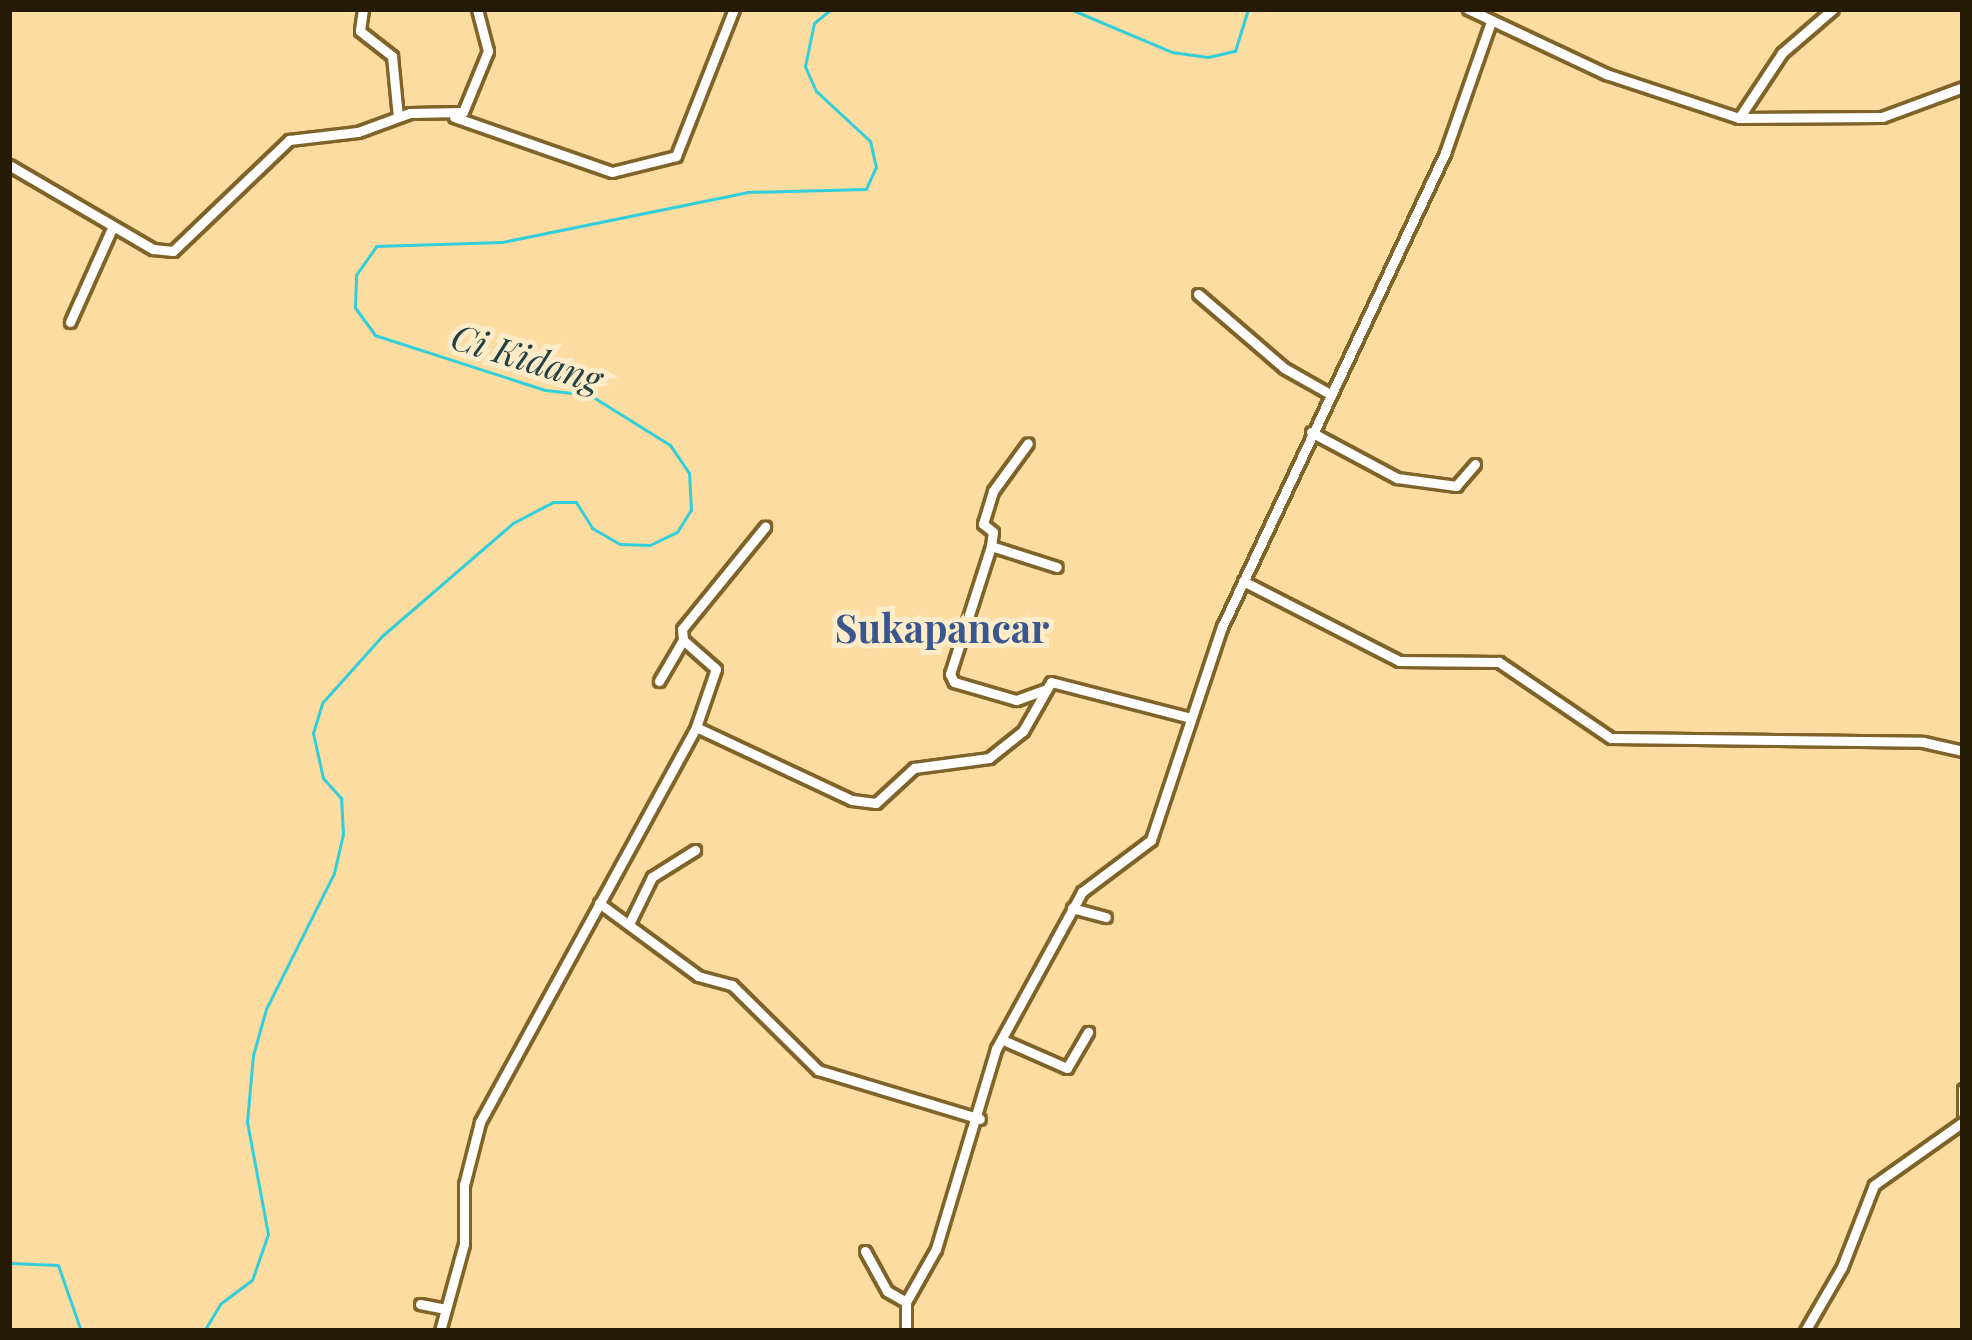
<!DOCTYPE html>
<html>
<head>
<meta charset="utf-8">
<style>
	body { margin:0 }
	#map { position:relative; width:1972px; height:1340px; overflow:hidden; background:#fcdca0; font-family:"Playfair Display",serif }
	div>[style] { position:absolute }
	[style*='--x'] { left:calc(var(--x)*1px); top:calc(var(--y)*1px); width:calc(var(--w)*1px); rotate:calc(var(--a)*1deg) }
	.stream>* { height:3px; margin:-1.5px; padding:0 1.5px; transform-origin:1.5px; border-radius:1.5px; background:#32cfdb }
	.roads { filter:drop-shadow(3px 0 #7f6328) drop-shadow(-3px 0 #7f6328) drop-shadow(0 3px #7f6328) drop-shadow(0 -3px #7f6328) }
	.minor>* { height:9px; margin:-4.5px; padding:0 4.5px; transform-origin:4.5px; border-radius:4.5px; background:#fff }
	span { translate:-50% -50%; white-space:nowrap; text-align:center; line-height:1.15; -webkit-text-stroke:10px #feebc8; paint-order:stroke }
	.water-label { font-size:36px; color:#224144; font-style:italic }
	.quarter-label { font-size:39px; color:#39568f; font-weight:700 }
	.frame { position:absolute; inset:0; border:12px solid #251a03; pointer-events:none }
</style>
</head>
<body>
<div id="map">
	<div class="stream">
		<div style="--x:1070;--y:9;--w:111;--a:22.9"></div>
		<div style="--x:1172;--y:52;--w:36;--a:8"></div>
		<div style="--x:1208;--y:57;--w:28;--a:-13"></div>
		<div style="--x:1235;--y:51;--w:44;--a:-72.8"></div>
		<div style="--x:9;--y:1263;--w:49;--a:2.3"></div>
		<div style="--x:58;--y:1265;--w:70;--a:70.8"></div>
		<div style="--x:204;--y:1331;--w:31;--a:-59"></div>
		<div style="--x:220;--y:1304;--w:40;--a:-37"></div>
		<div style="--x:252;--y:1280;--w:49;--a:-70.8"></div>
		<div style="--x:268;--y:1234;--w:114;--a:-100.6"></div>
		<div style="--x:247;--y:1122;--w:67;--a:-84.9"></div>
		<div style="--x:253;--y:1055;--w:48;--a:-74.2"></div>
		<div style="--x:266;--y:1009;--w:152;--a:-63.4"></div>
		<div style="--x:334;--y:873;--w:40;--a:-77"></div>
		<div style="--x:343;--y:834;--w:36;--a:-93"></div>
		<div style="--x:341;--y:798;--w:27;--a:-132"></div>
		<div style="--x:323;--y:778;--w:46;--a:-102.5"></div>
		<div style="--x:313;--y:733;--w:31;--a:-73"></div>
		<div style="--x:322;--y:703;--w:90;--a:-48.2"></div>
		<div style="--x:382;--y:636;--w:173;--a:-40.8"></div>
		<div style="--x:513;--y:523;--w:45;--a:-27.7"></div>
		<div style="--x:553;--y:502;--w:23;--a:0"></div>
		<div style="--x:576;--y:502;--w:31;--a:58"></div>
		<div style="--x:592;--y:528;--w:32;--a:30"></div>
		<div style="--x:620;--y:544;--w:30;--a:2"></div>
		<div style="--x:650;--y:545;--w:30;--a:-26"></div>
		<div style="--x:677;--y:532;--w:26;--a:-58"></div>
		<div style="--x:691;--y:510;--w:37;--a:-93"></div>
		<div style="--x:689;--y:473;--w:34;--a:-124"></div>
		<div style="--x:670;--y:445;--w:94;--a:-148"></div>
		<div style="--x:590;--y:395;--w:45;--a:-173.7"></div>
		<div style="--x:545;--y:390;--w:179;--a:-162.1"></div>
		<div style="--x:375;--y:335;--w:34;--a:-126"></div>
		<div style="--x:355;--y:307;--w:32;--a:-88"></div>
		<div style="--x:356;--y:275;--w:35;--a:-55"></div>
		<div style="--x:376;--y:246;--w:126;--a:-1.8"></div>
		<div style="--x:502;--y:242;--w:250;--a:-11.5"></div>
		<div style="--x:747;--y:192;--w:119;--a:-1.4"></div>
		<div style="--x:866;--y:189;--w:24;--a:-66"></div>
		<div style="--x:876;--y:167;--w:27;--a:-103"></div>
		<div style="--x:870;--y:141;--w:74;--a:-137.2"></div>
		<div style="--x:816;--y:91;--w:27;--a:-114"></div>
		<div style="--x:805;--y:66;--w:44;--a:-78.2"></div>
		<div style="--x:814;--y:23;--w:22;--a:-39"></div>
	</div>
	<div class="roads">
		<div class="minor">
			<div style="--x:363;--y:9;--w:22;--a:98"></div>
			<div style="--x:360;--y:31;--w:41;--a:38"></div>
			<div style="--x:392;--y:56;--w:61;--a:84.4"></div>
			<div style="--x:1468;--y:9;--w:153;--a:25.2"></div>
			<div style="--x:1606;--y:74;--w:140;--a:18.3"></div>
			<div style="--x:1739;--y:118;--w:143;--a:-0.4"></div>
			<div style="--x:1882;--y:117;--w:86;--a:-20.3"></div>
			<div style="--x:454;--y:117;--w:167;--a:19.2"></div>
			<div style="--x:612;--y:172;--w:66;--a:-14"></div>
			<div style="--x:676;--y:156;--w:158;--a:-68.5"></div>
			<div style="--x:1739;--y:118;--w:78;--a:-56.5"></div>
			<div style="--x:1782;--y:53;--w:67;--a:-40.8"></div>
			<div style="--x:9;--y:165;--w:167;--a:30.3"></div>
			<div style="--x:153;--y:249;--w:20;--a:6"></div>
			<div style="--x:173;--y:251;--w:161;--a:-43.7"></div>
			<div style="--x:289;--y:140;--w:69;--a:-6.6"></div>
			<div style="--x:358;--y:132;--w:55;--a:-20.1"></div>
			<div style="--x:410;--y:113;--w:53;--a:-1.1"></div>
			<div style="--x:463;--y:112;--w:66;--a:-67.7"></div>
			<div style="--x:488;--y:51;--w:43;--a:-104.7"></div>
			<div style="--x:1198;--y:294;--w:113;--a:40.7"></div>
			<div style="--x:1284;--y:368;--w:53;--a:29.5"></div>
			<div style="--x:70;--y:322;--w:105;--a:-65.9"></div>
			<div style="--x:1311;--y:432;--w:98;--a:28.1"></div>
			<div style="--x:1397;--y:478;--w:60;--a:7.7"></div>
			<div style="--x:1456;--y:486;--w:29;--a:-49"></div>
			<div style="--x:991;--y:546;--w:14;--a:-82"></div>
			<div style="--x:993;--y:532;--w:13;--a:-141"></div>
			<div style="--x:983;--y:524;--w:34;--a:-73"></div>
			<div style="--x:993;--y:491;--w:59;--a:-53.9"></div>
			<div style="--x:1243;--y:581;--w:175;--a:27.1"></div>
			<div style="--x:1399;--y:661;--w:100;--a:0.6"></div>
			<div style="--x:1499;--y:662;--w:135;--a:34.2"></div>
			<div style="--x:1611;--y:738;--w:312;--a:0.7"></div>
			<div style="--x:1923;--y:742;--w:41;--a:12.7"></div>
			<div style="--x:659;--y:681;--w:48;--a:-59.7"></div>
			<div style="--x:1044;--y:690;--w:30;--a:160"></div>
			<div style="--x:1016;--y:700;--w:65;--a:-163.8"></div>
			<div style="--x:954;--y:682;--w:9;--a:-117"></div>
			<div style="--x:950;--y:674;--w:134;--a:-72.2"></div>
			<div style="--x:991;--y:546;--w:69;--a:17.7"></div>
			<div style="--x:696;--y:727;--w:172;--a:25.1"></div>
			<div style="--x:852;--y:800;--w:24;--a:7"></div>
			<div style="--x:876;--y:803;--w:52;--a:-42.6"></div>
			<div style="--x:914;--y:768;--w:76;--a:-7.6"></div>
			<div style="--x:989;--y:758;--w:43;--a:-38.5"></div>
			<div style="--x:1023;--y:731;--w:56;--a:-60.3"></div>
			<div style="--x:1051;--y:682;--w:140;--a:14.4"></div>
			<div style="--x:599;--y:903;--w:123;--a:36.4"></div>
			<div style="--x:698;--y:976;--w:35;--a:15"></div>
			<div style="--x:732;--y:985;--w:121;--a:44.7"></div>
			<div style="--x:818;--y:1070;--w:169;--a:16.8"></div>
			<div style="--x:1072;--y:908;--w:35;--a:15"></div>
			<div style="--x:630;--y:922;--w:50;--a:-63.9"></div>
			<div style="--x:652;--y:877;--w:51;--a:-32.1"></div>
			<div style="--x:1003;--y:1040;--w:70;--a:23.6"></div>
			<div style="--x:1067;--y:1068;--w:42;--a:-59.7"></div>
			<div style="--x:1963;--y:1089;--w:24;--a:90"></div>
			<div style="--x:865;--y:1251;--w:46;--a:61.2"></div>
			<div style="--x:887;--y:1291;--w:22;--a:30"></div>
			<div style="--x:420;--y:1304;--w:26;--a:11"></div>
			<div style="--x:440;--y:1331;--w:90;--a:-74.6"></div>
			<div style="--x:464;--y:1244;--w:59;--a:-90"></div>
			<div style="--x:464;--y:1185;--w:65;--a:-75.7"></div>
			<div style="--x:480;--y:1122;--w:450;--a:-61.3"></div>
			<div style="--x:696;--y:727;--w:61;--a:-71"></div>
			<div style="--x:716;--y:669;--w:44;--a:-138.7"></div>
			<div style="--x:683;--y:640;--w:11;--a:-95"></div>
			<div style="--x:682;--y:629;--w:132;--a:-50.9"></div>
			<div style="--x:906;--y:1331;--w:29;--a:-90"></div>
			<div style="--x:906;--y:1302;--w:61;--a:-60.5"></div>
			<div style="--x:936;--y:1249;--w:209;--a:-73.3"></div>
			<div style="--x:996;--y:1049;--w:179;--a:-61.3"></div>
			<div style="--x:1082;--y:892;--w:86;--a:-37"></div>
			<div style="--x:1151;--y:840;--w:225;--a:-71.6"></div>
			<div style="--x:1222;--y:627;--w:524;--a:-64.8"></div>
			<div style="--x:1445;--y:153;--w:139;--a:-70.7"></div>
			<div style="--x:1805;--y:1331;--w:74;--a:-60"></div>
			<div style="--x:1842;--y:1267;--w:88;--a:-68.7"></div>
			<div style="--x:1874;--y:1185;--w:109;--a:-35.3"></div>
		</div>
	</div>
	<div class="water-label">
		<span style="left:527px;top:357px;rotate:17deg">Ci Kidang</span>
	</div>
	<div class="quarter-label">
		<span style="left:942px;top:627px">Sukapancar</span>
	</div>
	<div class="frame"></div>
</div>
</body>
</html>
